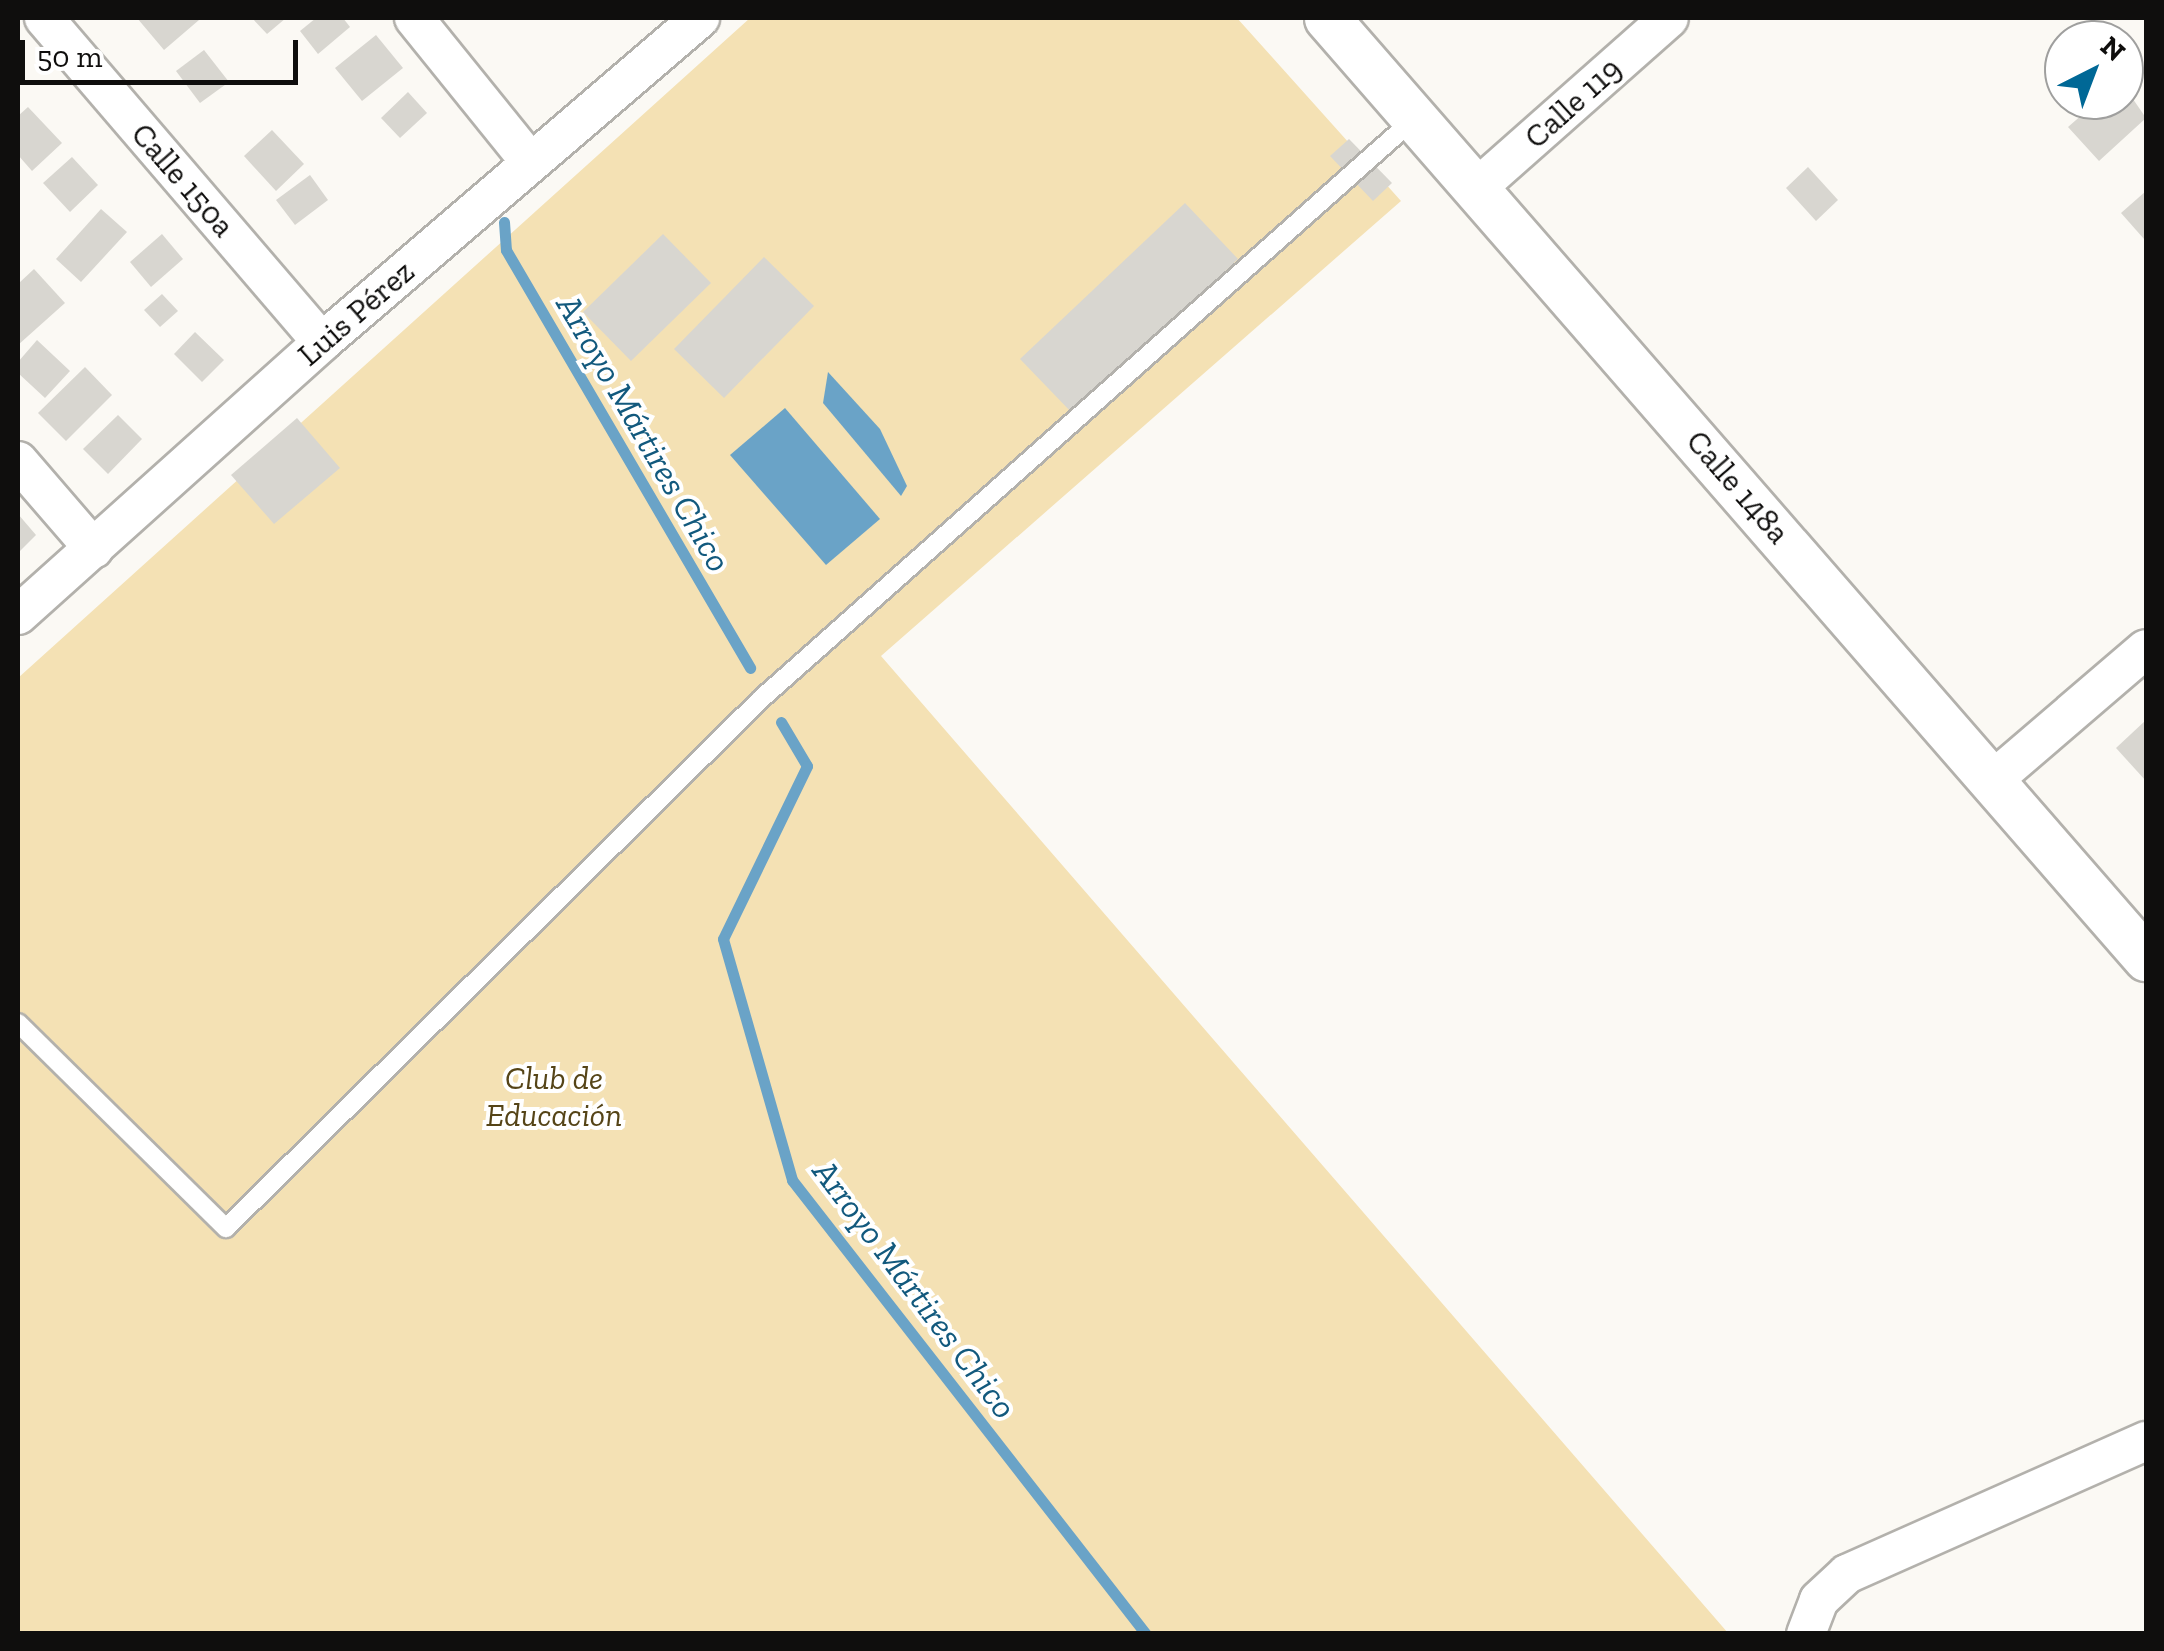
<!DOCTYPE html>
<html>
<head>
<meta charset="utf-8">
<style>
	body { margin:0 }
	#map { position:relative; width:2164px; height:1651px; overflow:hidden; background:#fbf9f4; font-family:"Zilla Slab",serif }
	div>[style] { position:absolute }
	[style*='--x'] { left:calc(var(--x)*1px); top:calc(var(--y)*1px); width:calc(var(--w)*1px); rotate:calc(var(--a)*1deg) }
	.green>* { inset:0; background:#f4e1b4 }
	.water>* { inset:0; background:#6aa3c7 }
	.stream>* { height:11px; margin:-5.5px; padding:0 5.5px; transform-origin:5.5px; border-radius:5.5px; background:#6aa3c7 }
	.building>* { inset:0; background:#d8d6d0 }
	.roads { filter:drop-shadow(2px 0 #b3b1ac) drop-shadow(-2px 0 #b3b1ac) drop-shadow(0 2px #b3b1ac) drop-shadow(0 -2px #b3b1ac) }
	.service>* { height:18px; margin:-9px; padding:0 9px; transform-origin:9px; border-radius:9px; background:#fff }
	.minor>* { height:38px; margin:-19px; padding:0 19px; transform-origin:19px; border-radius:19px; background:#fff }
	.tertiary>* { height:45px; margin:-22.5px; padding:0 22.5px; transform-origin:22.5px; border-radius:22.5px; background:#fff }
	span { translate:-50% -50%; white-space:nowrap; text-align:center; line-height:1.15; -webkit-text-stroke:8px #fff; paint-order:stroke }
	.street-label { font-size:32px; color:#0f0e0d }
	.park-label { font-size:32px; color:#554417; font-style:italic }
	.water-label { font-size:35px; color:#12597d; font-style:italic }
	.frame { position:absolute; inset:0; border:20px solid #0f0e0d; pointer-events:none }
	.north { position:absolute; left:2044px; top:20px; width:100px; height:100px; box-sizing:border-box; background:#fff; border:2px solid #9f9f9e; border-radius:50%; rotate:42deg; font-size:28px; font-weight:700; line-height:40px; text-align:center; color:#0f0e0d }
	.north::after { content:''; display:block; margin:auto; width:35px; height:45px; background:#006896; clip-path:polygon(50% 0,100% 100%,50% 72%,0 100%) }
	.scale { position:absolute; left:20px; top:40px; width:278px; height:45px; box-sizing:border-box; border:5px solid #0f0e0d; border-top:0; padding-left:12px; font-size:30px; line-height:35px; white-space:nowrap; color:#0f0e0d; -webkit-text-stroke:8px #fff; paint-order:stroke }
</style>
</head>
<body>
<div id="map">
	<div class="green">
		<div style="clip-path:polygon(750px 18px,1237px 18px,1401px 201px,881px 656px,1728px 1633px,18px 1633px,18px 678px)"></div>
	</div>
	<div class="water">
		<div style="clip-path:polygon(828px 372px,880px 429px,907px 486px,901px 496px,823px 403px)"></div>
		<div style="clip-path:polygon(785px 408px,880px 519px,826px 565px,730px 455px)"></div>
	</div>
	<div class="stream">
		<div style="--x:504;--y:222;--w:28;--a:86"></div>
		<div style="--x:506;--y:250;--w:484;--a:59.7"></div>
		<div style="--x:781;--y:722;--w:51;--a:59.4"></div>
		<div style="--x:807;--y:766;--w:192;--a:115.9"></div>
		<div style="--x:723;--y:939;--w:251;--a:74"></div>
		<div style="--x:792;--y:1180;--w:576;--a:52.06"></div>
	</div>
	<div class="building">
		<div style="clip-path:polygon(137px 18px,197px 18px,199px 20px,164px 50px)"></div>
		<div style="clip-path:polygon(252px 18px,286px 18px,267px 34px)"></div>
		<div style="clip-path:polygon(316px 18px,343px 18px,350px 27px,318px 54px,300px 31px)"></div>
		<div style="clip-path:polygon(376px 35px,403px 68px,362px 101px,335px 68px)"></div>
		<div style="clip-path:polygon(204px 50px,229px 82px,200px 103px,176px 71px)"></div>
		<div style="clip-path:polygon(2124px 86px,2146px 118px,2099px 161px,2068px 127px,2099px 100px,2124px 100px)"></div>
		<div style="clip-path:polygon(408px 92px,427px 113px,400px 138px,381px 118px)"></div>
		<div style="clip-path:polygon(28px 107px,62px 143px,32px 171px,18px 155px,18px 116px)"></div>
		<div style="clip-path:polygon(272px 130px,304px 164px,276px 191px,244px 156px)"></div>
		<div style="clip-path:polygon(1349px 139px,1392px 183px,1373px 201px,1330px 156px)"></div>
		<div style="clip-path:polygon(72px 157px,98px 185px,70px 212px,43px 183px)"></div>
		<div style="clip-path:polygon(1808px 167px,1838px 200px,1816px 221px,1786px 188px)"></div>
		<div style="clip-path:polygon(310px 175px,328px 200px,295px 225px,276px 200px)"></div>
		<div style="clip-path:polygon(2146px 191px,2146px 237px,2144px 239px,2121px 213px)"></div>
		<div style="clip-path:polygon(1185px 203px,1238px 259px,1074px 415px,1020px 359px)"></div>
		<div style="clip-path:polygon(101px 209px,127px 232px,81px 282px,56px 259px)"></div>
		<div style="clip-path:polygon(162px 234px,183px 259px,151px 287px,130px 262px)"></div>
		<div style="clip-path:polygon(663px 234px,711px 283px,631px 361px,583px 312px)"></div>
		<div style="clip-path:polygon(764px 257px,814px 306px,724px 398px,674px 349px)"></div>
		<div style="clip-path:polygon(34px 269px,65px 303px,18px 345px,18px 284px)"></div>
		<div style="clip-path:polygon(162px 294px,178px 311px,160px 327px,144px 310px)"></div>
		<div style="clip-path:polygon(195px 332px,224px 360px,202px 382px,174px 354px)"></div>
		<div style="clip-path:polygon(37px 340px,70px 371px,45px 398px,18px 373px,18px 362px)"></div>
		<div style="clip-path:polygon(85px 367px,112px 395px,66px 441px,38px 413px)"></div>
		<div style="clip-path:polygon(118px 415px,142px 439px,108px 474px,83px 449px)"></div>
		<div style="clip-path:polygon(297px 418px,340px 468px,274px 524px,231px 475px)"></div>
		<div style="clip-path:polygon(18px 514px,36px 535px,18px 553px)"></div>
		<div style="clip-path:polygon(2146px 720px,2146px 781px,2116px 748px)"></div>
	</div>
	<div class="roads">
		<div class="service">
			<div style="--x:18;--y:1023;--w:292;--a:44.6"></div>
			<div style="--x:226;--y:1228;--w:754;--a:-44.68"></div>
			<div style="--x:762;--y:698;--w:873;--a:-41.61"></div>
		</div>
		<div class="minor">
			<div style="--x:44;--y:18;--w:427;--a:49.4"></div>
			<div style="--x:414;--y:18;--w:185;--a:51.1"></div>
			<div style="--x:1477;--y:188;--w:256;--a:-41.5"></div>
			<div style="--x:18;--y:461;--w:116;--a:49.2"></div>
			<div style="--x:18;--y:615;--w:409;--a:-41.9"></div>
			<div style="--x:322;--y:342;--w:498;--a:-40.6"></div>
			<div style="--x:1993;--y:780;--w:201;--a:-40.6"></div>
			<div style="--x:1806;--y:1634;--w:36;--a:-69"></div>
			<div style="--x:1819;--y:1600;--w:38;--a:-43"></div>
			<div style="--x:1847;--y:1574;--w:327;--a:-24"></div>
		</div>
		<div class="tertiary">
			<div style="--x:1327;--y:18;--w:1247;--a:48.94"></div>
		</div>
	</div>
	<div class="street-label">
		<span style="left:1573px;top:103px;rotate:-42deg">Calle 119</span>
		<span style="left:183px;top:180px;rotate:49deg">Calle 150a</span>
		<span style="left:356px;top:313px;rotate:-41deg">Luis Pérez</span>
		<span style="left:1738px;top:487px;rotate:49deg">Calle 148a</span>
	</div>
	<div class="park-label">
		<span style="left:554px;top:1097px">Club de<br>Educación</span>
	</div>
	<div class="water-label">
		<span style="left:644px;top:433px;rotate:60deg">Arroyo Mártires Chico</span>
		<span style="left:915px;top:1289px;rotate:53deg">Arroyo Mártires Chico</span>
	</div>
	<div class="frame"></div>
	<div class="north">N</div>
	<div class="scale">50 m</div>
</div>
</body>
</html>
